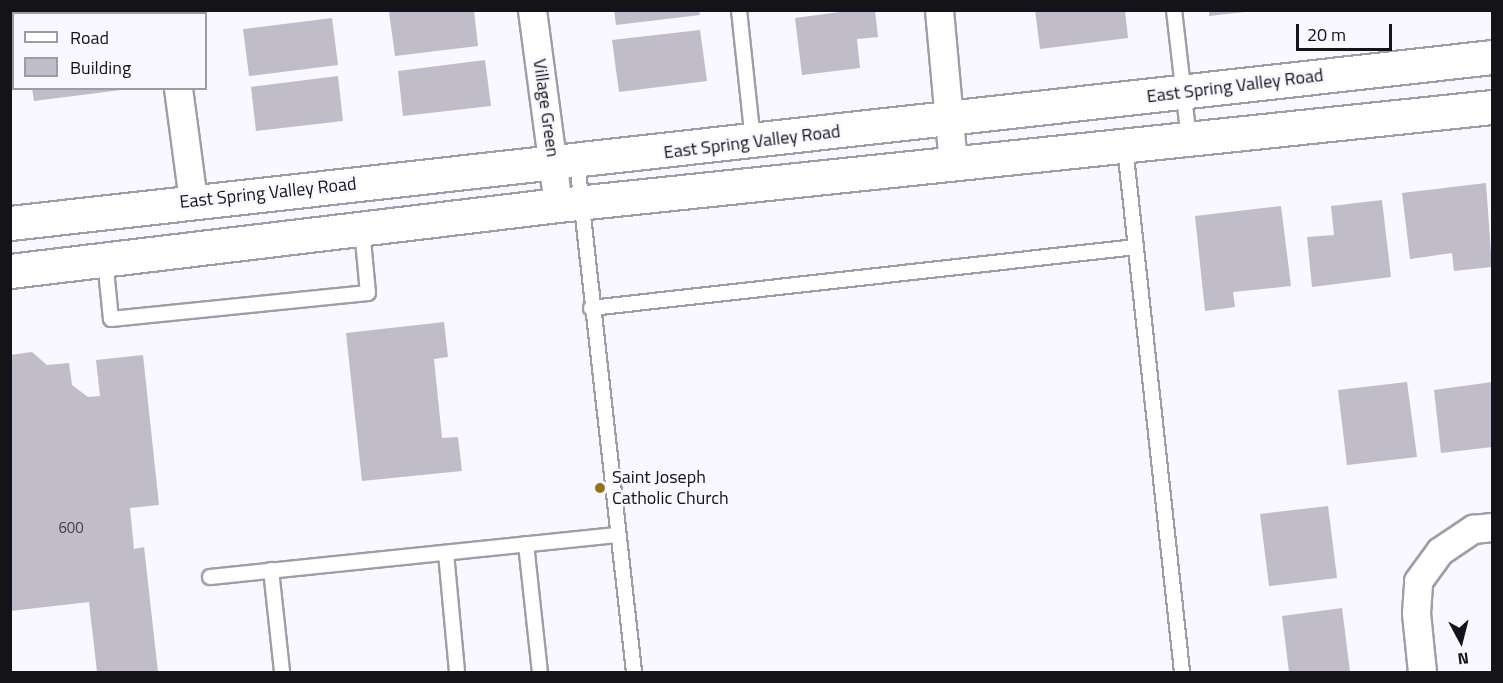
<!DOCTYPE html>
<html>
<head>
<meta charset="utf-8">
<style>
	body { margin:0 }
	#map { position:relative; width:1503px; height:683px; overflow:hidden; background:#f9f7ff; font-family:"Titillium Web",sans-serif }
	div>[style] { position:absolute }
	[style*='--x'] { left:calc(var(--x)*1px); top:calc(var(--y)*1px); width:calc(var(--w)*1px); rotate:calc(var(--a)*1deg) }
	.building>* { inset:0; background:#c0bcc9 }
	.roads { filter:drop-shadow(2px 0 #a09da9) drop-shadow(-2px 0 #a09da9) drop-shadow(0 2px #a09da9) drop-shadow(0 -2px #a09da9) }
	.service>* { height:14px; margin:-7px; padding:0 7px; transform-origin:7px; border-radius:7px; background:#fff }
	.minor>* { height:27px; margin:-13.5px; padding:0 13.5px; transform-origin:13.5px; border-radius:13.5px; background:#fff }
	.tertiary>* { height:33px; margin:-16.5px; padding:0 16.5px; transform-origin:16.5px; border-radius:16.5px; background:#fff }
	.dots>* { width:16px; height:16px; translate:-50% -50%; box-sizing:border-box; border:3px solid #f9f7ff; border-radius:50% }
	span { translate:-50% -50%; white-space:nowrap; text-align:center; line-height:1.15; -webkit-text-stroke:5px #f9f7ff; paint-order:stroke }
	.number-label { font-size:15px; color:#3f3d44 }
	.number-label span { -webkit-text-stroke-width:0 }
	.street-label { font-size:18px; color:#141317 }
	.poi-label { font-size:18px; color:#141317 }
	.left { translate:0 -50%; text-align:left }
	.frame { position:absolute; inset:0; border:12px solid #141317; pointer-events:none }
	.legend { position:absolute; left:12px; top:12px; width:195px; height:78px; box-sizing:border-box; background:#f9f7ff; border:2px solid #9d9ca2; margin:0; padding:8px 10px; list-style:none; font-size:18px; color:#141317 }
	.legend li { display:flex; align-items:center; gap:12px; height:30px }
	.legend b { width:30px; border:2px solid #9d9ca2 }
	.north { position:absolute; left:1431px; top:611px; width:60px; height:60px; -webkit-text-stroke:4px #f9f7ff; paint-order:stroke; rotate:173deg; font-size:16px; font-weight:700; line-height:24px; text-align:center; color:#141317 }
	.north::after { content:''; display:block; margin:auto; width:21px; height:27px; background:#141317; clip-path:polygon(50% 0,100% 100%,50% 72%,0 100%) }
	.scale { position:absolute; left:1296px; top:24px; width:96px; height:27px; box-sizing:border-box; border:3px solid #141317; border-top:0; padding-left:8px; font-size:18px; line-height:21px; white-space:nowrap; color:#141317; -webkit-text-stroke:4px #f9f7ff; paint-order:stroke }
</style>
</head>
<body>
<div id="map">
	<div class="building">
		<div style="clip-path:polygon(401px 10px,474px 10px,478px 46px,395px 56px,389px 12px)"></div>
		<div style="clip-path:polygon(614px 10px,699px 10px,700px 15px,616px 25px)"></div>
		<div style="clip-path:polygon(855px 10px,875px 10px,878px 37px,857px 39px,860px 68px,802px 75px,795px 18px)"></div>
		<div style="clip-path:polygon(1035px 10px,1125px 10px,1128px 38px,1040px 49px)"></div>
		<div style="clip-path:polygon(1209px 10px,1245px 10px,1245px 12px,1209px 16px)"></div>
		<div style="clip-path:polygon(332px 18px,338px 65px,249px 76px,243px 29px)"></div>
		<div style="clip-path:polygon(700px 30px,707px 81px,619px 92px,612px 40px)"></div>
		<div style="clip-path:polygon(485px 60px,491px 106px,403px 116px,398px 71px)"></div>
		<div style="clip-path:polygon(338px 76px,343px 121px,256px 131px,251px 87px)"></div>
		<div style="clip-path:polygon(32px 88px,121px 88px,121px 90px,34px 101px)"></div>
		<div style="clip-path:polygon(1486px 183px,1492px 267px,1454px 271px,1452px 253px,1410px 259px,1402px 193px)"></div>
		<div style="clip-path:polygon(1382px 200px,1391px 277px,1312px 287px,1307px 237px,1334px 235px,1331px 206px)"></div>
		<div style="clip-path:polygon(1281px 206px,1291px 286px,1233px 292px,1235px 307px,1205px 311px,1195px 216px)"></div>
		<div style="clip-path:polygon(444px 322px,448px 357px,434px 359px,442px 438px,458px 437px,462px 471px,362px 481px,346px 333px)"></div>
		<div style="clip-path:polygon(32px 352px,47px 365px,69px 363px,72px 385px,88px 397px,100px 396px,96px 360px,143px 355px,159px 505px,130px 508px,134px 549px,144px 547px,158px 672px,97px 672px,89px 602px,10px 611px,10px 355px)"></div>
		<div style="clip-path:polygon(1407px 382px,1417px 457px,1347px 465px,1338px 390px)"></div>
		<div style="clip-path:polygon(1492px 382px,1492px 447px,1441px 453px,1434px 390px)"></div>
		<div style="clip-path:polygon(1328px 506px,1337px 578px,1269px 586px,1260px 514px)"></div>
		<div style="clip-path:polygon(1342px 608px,1350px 672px,1289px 672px,1282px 616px)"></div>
	</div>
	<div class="roads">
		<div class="service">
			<div style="--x:739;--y:10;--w:131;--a:83.9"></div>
			<div style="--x:1174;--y:10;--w:130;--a:83.4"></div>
			<div style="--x:1125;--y:147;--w:528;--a:83.8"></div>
			<div style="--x:577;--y:162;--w:513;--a:83.62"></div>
			<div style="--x:105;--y:260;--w:59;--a:84.2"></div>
			<div style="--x:111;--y:319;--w:258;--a:-5.8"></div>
			<div style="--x:368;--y:293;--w:64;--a:-95.4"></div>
			<div style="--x:591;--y:308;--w:548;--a:-6.39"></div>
			<div style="--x:526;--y:544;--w:129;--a:83.8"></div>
			<div style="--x:446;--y:553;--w:120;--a:84.7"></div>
			<div style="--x:271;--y:570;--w:103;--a:83.8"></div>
			<div style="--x:210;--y:577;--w:409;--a:-5.9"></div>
		</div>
		<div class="minor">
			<div style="--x:168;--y:10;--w:4;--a:76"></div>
			<div style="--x:532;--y:10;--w:197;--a:82.4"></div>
			<div style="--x:939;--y:10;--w:156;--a:84.8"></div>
			<div style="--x:178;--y:88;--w:114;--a:82.4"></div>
			<div style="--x:1422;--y:672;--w:59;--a:-95.8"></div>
			<div style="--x:1416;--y:613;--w:32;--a:-86"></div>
			<div style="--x:1418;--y:581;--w:37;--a:-54"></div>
			<div style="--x:1440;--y:551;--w:40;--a:-34"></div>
			<div style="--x:1473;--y:529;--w:19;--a:-6"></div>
		</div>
		<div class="tertiary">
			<div style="--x:10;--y:223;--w:1491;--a:-6.39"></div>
			<div style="--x:10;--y:271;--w:552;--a:-6.87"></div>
			<div style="--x:558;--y:205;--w:939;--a:-5.99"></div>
		</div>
	</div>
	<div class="dots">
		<div style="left:600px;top:488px;background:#91751b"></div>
	</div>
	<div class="number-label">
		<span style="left:71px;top:528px">600</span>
	</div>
	<div class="street-label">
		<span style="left:1235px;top:86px;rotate:-7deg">East Spring Valley Road</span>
		<span style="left:546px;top:108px;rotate:82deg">Village Green</span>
		<span style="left:752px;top:142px;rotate:-7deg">East Spring Valley Road</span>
		<span style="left:268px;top:193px;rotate:-6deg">East Spring Valley Road</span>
	</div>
	<div class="poi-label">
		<span class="left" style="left:612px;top:488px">Saint Joseph<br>Catholic Church</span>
	</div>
	<div class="frame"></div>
	<ul class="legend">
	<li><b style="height:8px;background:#fff"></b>Road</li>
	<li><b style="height:16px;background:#c0bcc9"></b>Building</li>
	</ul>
	<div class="north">N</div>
	<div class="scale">20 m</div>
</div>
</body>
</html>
